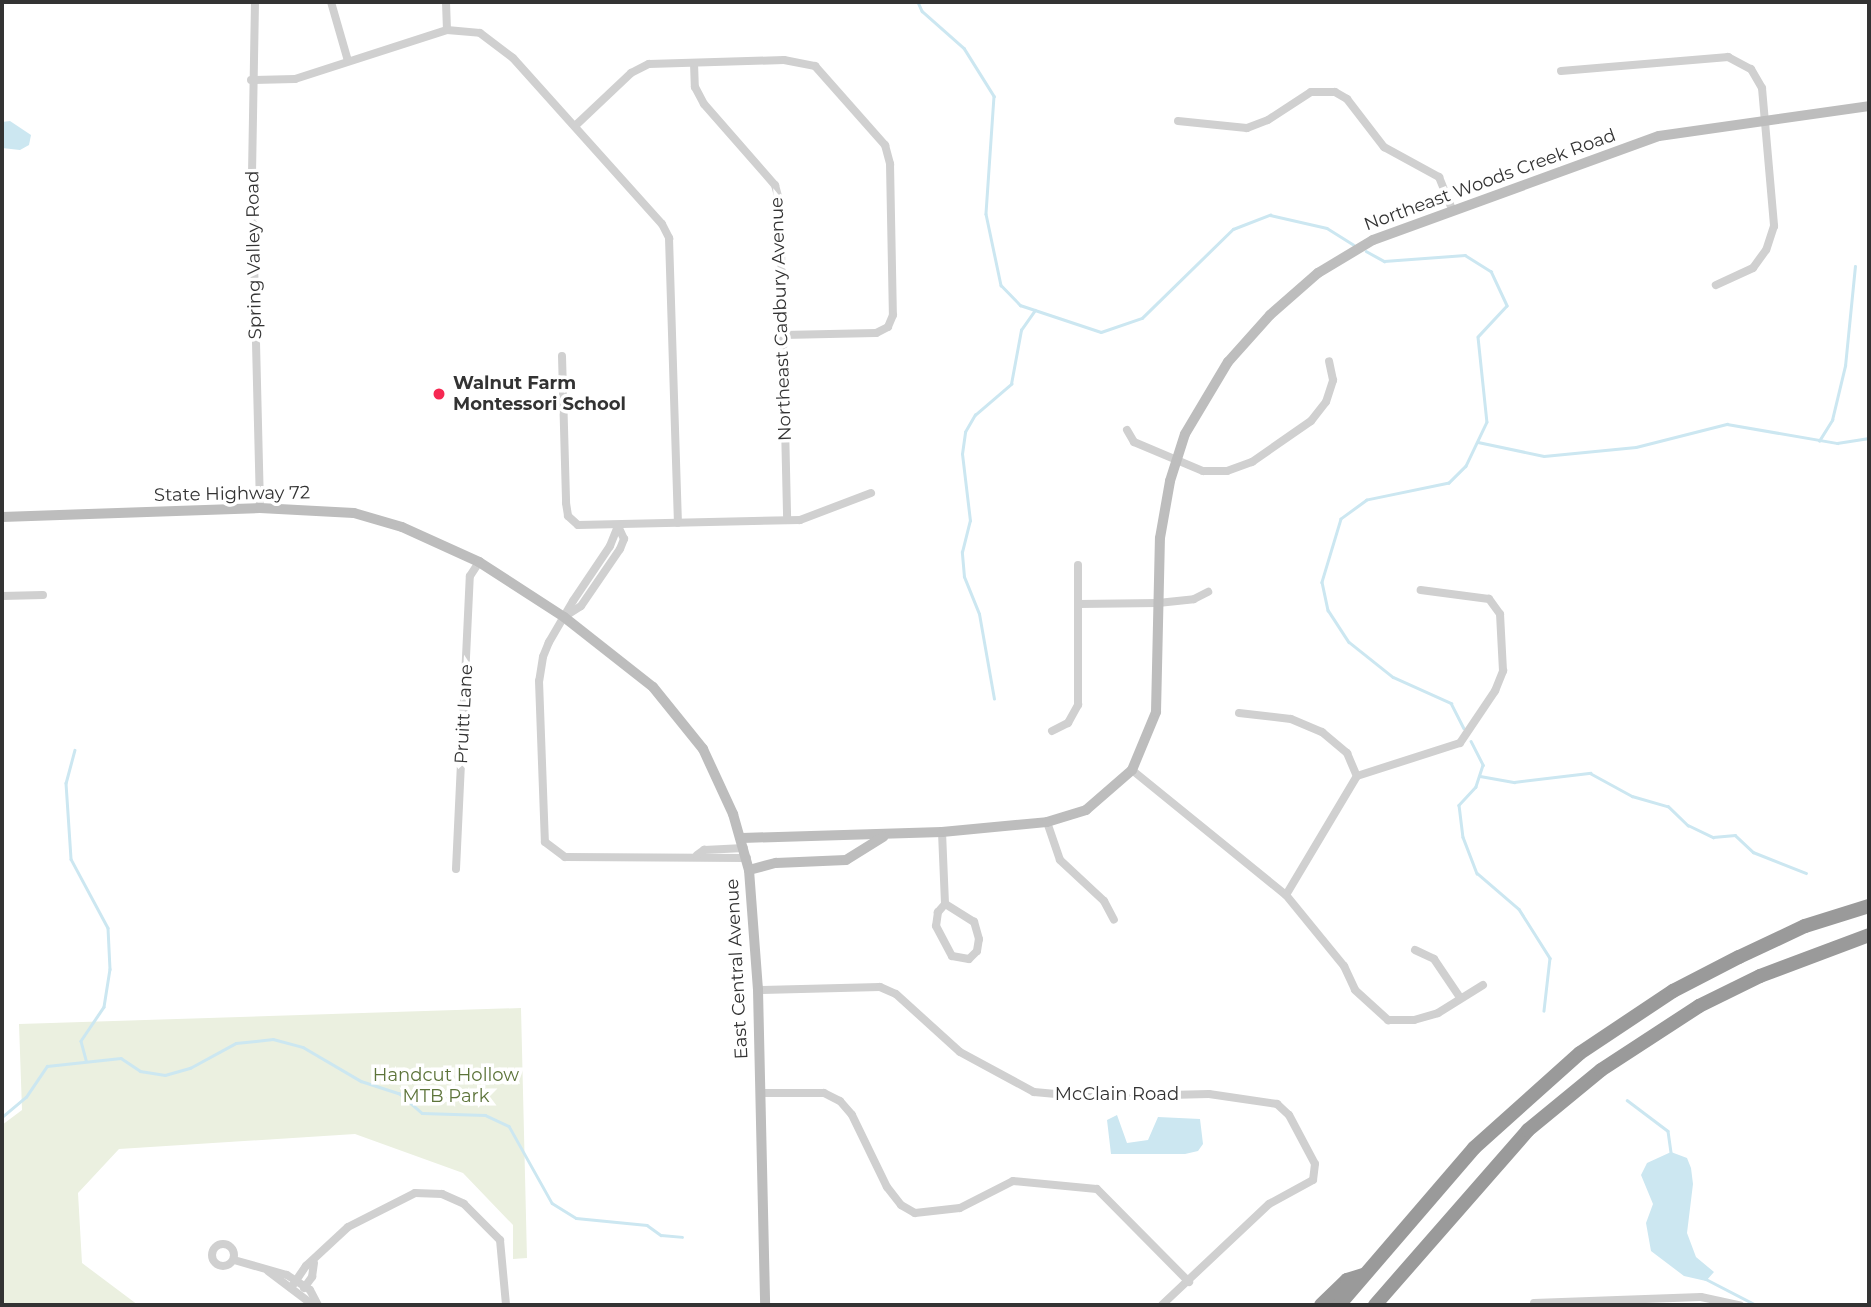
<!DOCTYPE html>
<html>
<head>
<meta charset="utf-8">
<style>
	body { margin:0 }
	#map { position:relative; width:1871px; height:1307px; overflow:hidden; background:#fff; font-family:Montserrat,sans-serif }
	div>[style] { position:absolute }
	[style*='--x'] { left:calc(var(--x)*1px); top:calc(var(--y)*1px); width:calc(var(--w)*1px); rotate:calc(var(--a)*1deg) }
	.green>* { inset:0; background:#ebf0e0 }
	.water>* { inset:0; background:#cce7f1 }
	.stream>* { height:2.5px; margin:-1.25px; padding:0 1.25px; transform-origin:1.25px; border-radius:1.25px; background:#cce7f1 }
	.street>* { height:8px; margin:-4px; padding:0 4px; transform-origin:4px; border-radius:4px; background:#d0d0d0 }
	.street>.ring { margin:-4px; padding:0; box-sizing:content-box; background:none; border:8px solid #d0d0d0; border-radius:50% }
	.secondary>* { height:10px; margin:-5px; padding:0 5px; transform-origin:5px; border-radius:5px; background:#bdbdbd }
	.highway>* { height:14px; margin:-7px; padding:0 7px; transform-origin:7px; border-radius:7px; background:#9a9a9a }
	.dots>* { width:19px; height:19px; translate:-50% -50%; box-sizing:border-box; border:4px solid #fff; border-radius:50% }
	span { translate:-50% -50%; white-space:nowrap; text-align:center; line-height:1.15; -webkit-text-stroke:7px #fff; paint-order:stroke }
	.street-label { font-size:18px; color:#333 }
	.poi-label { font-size:18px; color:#333; font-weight:700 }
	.left { translate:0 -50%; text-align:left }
	.park-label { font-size:18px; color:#5d743a }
	.frame { position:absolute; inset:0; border:4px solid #333; pointer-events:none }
</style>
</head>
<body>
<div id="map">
	<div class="green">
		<div style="clip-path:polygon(521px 1008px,527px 1258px,513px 1259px,513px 1225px,463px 1173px,355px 1134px,119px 1149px,78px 1193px,82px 1263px,138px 1305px,2px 1305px,2px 1125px,22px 1110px,19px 1024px)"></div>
	</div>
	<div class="water">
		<div style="clip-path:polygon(10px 121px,31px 135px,29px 145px,20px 150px,2px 148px,2px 122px)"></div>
		<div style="clip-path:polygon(1117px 1115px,1127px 1143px,1148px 1140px,1158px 1117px,1200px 1119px,1203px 1144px,1198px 1151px,1185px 1154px,1111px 1154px,1107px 1120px)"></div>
		<div style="clip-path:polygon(1671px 1152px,1687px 1158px,1691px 1168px,1693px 1184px,1687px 1233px,1696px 1257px,1714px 1272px,1706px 1281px,1684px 1276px,1651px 1251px,1646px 1223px,1653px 1204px,1641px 1175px,1647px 1163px)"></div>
	</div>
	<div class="stream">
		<div style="--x:918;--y:2;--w:10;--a:66"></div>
		<div style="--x:922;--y:11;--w:56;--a:41.4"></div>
		<div style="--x:964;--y:48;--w:57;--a:58"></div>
		<div style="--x:994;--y:96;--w:118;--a:93.9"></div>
		<div style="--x:986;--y:214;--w:73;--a:78.1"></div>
		<div style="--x:1001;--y:285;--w:28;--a:46"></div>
		<div style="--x:1020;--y:305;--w:85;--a:18.4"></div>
		<div style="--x:1101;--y:332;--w:43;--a:-18.9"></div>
		<div style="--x:1142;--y:318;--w:127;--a:-44.4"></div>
		<div style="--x:1233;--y:229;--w:40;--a:-21"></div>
		<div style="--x:1270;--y:215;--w:58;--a:12.8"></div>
		<div style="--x:1327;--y:228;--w:31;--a:32"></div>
		<div style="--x:1366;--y:251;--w:21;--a:29"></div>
		<div style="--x:1384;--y:261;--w:81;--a:-4.2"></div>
		<div style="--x:1465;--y:255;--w:31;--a:32"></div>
		<div style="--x:1491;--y:271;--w:38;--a:65"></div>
		<div style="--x:1507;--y:306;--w:42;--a:133.1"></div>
		<div style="--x:1478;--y:337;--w:85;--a:84"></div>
		<div style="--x:1487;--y:422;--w:49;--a:115.5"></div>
		<div style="--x:1466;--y:466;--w:24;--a:135"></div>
		<div style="--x:1449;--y:483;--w:84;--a:168.3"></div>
		<div style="--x:1367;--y:500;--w:32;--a:144"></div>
		<div style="--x:1341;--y:519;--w:66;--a:106.8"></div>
		<div style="--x:1322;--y:582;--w:29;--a:78"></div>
		<div style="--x:1328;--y:610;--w:38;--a:57"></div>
		<div style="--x:1349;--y:642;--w:56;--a:38.5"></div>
		<div style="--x:1393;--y:677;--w:64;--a:24.1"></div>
		<div style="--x:1451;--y:703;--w:28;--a:63"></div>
		<div style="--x:1819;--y:441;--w:25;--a:-58"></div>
		<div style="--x:1832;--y:420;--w:56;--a:-76.5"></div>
		<div style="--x:1845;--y:366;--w:100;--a:-84.3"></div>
		<div style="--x:1478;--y:442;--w:67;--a:12"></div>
		<div style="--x:1544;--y:456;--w:92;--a:-5.6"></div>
		<div style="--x:1636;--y:447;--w:94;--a:-14.2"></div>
		<div style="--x:1727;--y:424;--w:112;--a:9.8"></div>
		<div style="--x:1837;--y:443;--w:32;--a:-9"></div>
		<div style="--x:994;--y:699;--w:86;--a:-100"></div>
		<div style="--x:979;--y:614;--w:40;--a:-112"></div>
		<div style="--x:964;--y:577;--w:25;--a:-95"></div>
		<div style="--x:962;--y:552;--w:32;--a:-76"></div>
		<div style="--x:970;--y:521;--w:67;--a:-96.8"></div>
		<div style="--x:962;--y:454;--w:22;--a:-82"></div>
		<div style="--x:965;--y:432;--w:20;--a:-60"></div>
		<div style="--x:975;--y:415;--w:48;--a:-40.7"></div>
		<div style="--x:1011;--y:384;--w:55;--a:-79.5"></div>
		<div style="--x:1021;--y:330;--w:24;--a:-55"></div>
		<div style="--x:1471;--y:741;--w:27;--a:63"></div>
		<div style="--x:1483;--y:765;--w:23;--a:108"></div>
		<div style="--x:1476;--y:787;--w:25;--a:133"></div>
		<div style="--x:1459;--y:805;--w:32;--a:83"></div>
		<div style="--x:1463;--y:837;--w:39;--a:69"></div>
		<div style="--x:1477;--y:873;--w:55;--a:40.6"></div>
		<div style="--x:1519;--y:909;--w:58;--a:57.7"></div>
		<div style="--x:1550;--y:958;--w:53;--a:96.5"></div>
		<div style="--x:75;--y:750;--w:34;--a:105"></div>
		<div style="--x:66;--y:783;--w:76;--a:86.2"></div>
		<div style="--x:71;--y:859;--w:78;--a:61.8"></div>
		<div style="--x:108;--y:928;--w:41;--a:87.2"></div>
		<div style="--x:110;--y:969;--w:38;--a:99"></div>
		<div style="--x:104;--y:1007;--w:41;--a:124.1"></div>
		<div style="--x:81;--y:1041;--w:20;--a:75"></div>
		<div style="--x:1480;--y:776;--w:35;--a:10"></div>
		<div style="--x:1514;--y:782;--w:77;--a:-6.8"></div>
		<div style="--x:1590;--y:773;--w:48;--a:28.7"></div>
		<div style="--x:1632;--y:796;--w:37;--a:16"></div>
		<div style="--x:1668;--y:806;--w:28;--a:44"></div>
		<div style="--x:1688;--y:825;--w:28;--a:26"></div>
		<div style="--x:1713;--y:837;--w:22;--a:-5"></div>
		<div style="--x:1735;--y:835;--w:25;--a:43"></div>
		<div style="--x:1753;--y:852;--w:57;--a:21.6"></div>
		<div style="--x:1627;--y:1100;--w:51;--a:37.1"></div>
		<div style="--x:1668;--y:1131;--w:22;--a:82"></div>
		<div style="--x:2;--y:1117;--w:31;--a:-40"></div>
		<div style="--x:26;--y:1097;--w:37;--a:-56"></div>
		<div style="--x:47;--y:1066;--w:74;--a:-6.2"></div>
		<div style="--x:121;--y:1058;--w:23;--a:34"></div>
		<div style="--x:140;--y:1071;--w:25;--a:9"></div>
		<div style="--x:165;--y:1075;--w:26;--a:-16"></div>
		<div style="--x:190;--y:1068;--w:52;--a:-28.5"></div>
		<div style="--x:236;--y:1043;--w:37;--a:-6"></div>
		<div style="--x:273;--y:1039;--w:31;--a:15"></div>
		<div style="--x:303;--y:1047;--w:67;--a:30.4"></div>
		<div style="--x:361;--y:1081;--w:40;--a:18"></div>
		<div style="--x:399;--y:1093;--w:30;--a:41"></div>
		<div style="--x:422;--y:1113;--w:63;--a:1.8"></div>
		<div style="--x:485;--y:1115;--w:26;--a:25"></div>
		<div style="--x:509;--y:1126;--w:88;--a:60.8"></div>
		<div style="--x:552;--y:1203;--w:28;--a:32"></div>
		<div style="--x:576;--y:1218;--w:71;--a:5.6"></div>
		<div style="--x:647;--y:1225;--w:17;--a:36"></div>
		<div style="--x:661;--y:1235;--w:21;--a:5"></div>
		<div style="--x:1704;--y:1278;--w:59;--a:27.4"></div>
	</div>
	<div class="street">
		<div style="--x:255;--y:2;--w:177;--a:91"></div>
		<div style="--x:252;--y:179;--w:329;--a:88.6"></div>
		<div style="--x:331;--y:2;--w:61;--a:73.9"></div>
		<div style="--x:446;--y:2;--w:28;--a:88"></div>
		<div style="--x:694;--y:63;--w:24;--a:88"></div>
		<div style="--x:695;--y:87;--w:19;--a:62"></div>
		<div style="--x:704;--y:104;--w:108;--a:48.8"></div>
		<div style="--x:775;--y:185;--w:20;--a:75"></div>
		<div style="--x:780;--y:204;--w:316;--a:88.7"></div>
		<div style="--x:1561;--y:71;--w:168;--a:-4.8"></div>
		<div style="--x:1728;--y:57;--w:26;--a:28"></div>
		<div style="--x:1751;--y:69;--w:22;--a:60"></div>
		<div style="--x:1762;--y:88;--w:139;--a:85"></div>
		<div style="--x:1774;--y:226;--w:25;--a:108"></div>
		<div style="--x:1766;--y:250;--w:22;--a:126"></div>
		<div style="--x:1753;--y:268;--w:41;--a:155.3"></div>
		<div style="--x:251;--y:80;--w:44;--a:-1.3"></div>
		<div style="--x:295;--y:79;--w:160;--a:-17.9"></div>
		<div style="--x:447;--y:30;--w:33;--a:5"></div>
		<div style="--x:480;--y:33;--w:41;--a:37.1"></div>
		<div style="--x:513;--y:58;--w:223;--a:48.1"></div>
		<div style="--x:662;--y:224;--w:16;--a:63"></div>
		<div style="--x:669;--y:238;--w:285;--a:88.2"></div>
		<div style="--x:1178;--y:121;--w:69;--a:5.8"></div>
		<div style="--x:1247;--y:128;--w:22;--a:-21"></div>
		<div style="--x:1268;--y:120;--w:51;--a:-33.1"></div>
		<div style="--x:1311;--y:92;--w:24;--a:0"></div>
		<div style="--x:1335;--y:92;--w:14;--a:30"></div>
		<div style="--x:1347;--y:99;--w:61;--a:52.4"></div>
		<div style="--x:1384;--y:147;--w:63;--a:28.6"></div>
		<div style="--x:1439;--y:177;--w:37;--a:68"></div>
		<div style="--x:575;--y:126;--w:77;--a:-43.4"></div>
		<div style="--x:631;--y:73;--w:20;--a:-27"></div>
		<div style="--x:649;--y:64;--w:135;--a:-1.7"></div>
		<div style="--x:784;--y:60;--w:32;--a:11"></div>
		<div style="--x:815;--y:66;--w:106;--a:48.5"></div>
		<div style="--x:885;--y:145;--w:20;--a:75"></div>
		<div style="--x:890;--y:164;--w:151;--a:88.9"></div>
		<div style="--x:893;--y:315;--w:13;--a:113"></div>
		<div style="--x:888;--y:327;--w:13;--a:153"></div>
		<div style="--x:876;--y:333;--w:93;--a:178.8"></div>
		<div style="--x:562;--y:356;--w:147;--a:88.4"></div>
		<div style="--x:566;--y:503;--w:13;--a:81"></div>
		<div style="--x:568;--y:516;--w:13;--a:42"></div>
		<div style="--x:578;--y:525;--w:222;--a:-1.3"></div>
		<div style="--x:800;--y:520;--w:76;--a:-20.8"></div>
		<div style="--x:1127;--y:430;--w:14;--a:60"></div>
		<div style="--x:1134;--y:442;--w:75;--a:22.8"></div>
		<div style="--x:1203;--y:471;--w:24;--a:0"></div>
		<div style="--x:1227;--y:471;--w:27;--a:-20"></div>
		<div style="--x:1252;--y:462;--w:72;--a:-34.8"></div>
		<div style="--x:1311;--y:421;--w:24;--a:-52"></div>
		<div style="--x:1326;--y:402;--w:23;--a:-72"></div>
		<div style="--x:1333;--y:380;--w:19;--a:-102"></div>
		<div style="--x:2;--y:596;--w:41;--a:-1.4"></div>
		<div style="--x:1079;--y:604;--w:79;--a:-0.7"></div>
		<div style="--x:1158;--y:603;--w:36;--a:-6"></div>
		<div style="--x:1194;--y:599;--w:16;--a:-27"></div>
		<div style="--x:564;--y:617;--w:20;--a:-33"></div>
		<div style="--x:581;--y:606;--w:69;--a:-55.6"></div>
		<div style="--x:620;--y:549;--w:11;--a:-68"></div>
		<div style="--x:624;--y:539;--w:14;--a:-115"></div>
		<div style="--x:618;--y:526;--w:22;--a:112"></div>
		<div style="--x:610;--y:546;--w:66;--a:123.9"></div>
		<div style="--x:573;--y:601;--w:48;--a:120.3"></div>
		<div style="--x:549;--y:642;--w:16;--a:112"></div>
		<div style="--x:543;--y:657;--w:24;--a:99"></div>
		<div style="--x:539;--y:681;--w:161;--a:87.9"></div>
		<div style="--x:545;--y:842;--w:25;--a:37"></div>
		<div style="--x:565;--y:857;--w:182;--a:0.3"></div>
		<div style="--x:1239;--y:713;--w:52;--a:6.6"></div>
		<div style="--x:1291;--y:719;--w:34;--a:23"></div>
		<div style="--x:1322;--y:732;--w:33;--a:40"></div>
		<div style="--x:1347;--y:753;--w:25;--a:67"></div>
		<div style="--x:1052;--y:731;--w:18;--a:-27"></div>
		<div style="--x:1068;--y:723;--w:21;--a:-61"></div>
		<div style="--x:1078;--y:705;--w:140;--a:-90"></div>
		<div style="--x:1132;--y:770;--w:198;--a:39.1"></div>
		<div style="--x:1286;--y:895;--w:92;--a:50.8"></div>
		<div style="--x:1344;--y:966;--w:26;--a:65"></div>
		<div style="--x:1355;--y:990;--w:45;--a:42.3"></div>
		<div style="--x:1388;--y:1020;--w:26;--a:0"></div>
		<div style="--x:1414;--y:1020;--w:25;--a:-16"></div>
		<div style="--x:1438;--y:1013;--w:53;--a:-31.9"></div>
		<div style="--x:1047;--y:822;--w:40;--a:71.1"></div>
		<div style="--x:1060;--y:860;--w:60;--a:43"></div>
		<div style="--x:1104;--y:901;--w:21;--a:62"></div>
		<div style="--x:942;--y:832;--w:72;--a:87.6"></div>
		<div style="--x:945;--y:904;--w:11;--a:131"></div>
		<div style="--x:938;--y:912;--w:14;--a:98"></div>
		<div style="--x:936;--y:926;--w:34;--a:62"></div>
		<div style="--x:952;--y:956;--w:17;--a:10"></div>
		<div style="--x:969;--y:959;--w:11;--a:-45"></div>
		<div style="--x:977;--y:951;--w:12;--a:-81"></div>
		<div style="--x:979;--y:939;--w:18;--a:-106"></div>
		<div style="--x:974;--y:922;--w:34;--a:-148"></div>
		<div style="--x:697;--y:855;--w:9;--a:-36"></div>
		<div style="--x:704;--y:850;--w:40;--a:-2.9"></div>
		<div style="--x:456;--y:869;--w:293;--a:-87.3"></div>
		<div style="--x:470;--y:576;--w:17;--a:-57"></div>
		<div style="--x:1286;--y:895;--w:139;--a:-59.2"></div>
		<div style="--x:1357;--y:776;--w:108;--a:-17.8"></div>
		<div style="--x:1460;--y:743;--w:63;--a:-56.1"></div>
		<div style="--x:1495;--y:691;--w:22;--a:-68"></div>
		<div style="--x:1503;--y:671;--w:57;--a:-93"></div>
		<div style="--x:1500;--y:614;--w:19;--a:-126"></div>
		<div style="--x:1489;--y:599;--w:69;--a:-172.5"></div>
		<div style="--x:1415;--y:950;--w:21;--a:25"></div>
		<div style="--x:1434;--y:959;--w:45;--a:56"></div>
		<div style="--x:758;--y:990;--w:122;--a:-1.4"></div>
		<div style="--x:880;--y:987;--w:17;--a:24"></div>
		<div style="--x:896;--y:994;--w:86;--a:42.2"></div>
		<div style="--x:960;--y:1052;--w:84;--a:28.4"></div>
		<div style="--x:1034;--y:1092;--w:55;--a:5.2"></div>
		<div style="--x:1089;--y:1097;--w:120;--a:-1.4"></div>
		<div style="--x:1209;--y:1094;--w:69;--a:8.4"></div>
		<div style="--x:1277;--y:1104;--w:16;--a:43"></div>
		<div style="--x:1289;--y:1115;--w:55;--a:62"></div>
		<div style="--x:1315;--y:1164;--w:16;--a:97"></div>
		<div style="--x:1313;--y:1180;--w:50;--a:151.4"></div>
		<div style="--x:1269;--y:1204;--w:147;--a:136.7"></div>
		<div style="--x:760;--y:1093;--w:64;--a:0"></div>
		<div style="--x:824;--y:1093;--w:18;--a:27"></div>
		<div style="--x:840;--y:1101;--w:18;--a:49"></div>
		<div style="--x:852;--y:1115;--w:80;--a:64.1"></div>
		<div style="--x:887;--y:1187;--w:23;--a:52"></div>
		<div style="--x:901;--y:1205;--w:16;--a:30"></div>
		<div style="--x:915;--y:1213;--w:45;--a:-6.3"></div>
		<div style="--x:960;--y:1208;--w:59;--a:-27"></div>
		<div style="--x:1013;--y:1181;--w:84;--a:5.4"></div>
		<div style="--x:1097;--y:1189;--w:131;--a:45.3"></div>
		<div class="ring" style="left:212px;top:1244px;width:14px;height:14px"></div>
		<div style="--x:234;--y:1260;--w:55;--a:15.8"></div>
		<div style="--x:287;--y:1275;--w:27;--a:33"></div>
		<div style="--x:310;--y:1290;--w:17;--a:62"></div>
		<div style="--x:268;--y:1271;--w:56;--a:37.1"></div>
		<div style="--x:291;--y:1288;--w:27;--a:-56"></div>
		<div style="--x:306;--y:1266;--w:57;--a:-42.9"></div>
		<div style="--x:348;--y:1227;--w:75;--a:-26.9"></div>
		<div style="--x:415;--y:1193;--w:27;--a:2"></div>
		<div style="--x:442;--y:1194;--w:24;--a:24"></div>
		<div style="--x:464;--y:1204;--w:51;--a:45"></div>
		<div style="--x:500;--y:1240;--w:65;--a:84.7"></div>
		<div style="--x:304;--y:1288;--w:14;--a:-54"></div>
		<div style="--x:312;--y:1277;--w:14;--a:-82"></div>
		<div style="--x:1534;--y:1303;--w:167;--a:-2.1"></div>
		<div style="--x:1701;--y:1297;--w:40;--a:12"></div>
	</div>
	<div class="secondary">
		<div style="--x:2;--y:517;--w:258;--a:-2"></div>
		<div style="--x:260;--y:508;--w:94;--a:3"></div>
		<div style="--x:354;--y:513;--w:50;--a:16.3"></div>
		<div style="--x:402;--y:527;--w:85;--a:24.4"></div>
		<div style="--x:479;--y:562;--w:101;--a:32.9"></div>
		<div style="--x:564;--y:617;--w:113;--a:38.2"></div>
		<div style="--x:653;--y:687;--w:80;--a:51.1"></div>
		<div style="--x:703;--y:749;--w:72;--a:65.2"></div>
		<div style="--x:733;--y:814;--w:58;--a:74.1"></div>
		<div style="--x:749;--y:870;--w:120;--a:85.7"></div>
		<div style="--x:758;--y:990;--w:315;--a:88.7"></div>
		<div style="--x:742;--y:838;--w:200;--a:-1.7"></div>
		<div style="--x:942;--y:832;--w:105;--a:-5.4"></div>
		<div style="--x:1047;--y:822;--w:41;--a:-17.1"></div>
		<div style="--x:1086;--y:810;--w:61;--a:-41"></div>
		<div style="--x:1132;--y:770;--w:63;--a:-67.5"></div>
		<div style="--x:1156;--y:712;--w:174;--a:-88.7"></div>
		<div style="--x:1160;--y:538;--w:58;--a:-80"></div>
		<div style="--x:1170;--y:481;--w:49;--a:-72.3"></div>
		<div style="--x:1185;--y:434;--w:84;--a:-59.2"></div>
		<div style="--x:1228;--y:362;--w:63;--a:-48.2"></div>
		<div style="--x:1270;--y:315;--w:64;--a:-41.2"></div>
		<div style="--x:1318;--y:273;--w:64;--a:-31"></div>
		<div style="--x:1373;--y:240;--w:304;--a:-20"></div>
		<div style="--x:1659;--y:136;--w:212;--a:-8.1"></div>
		<div style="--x:749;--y:870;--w:28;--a:-15"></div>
		<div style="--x:776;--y:863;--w:70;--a:-2.5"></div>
		<div style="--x:846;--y:860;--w:44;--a:-31.9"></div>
	</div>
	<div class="highway">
		<div style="--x:1321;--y:1305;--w:36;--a:-44"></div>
		<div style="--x:1347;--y:1280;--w:17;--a:-17"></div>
		<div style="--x:1339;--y:1305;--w:207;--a:-49.3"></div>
		<div style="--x:1474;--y:1148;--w:142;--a:-41.9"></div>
		<div style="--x:1580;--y:1053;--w:112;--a:-33.7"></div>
		<div style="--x:1673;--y:991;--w:74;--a:-27.3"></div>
		<div style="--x:1739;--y:957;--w:73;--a:-25.2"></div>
		<div style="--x:1805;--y:926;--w:67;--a:-17.4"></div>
		<div style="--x:1375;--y:1305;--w:232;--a:-48.8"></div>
		<div style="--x:1528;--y:1130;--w:94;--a:-39.4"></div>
		<div style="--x:1601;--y:1070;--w:117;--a:-33.1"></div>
		<div style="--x:1699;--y:1006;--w:68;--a:-26.2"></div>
		<div style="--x:1760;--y:976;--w:116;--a:-20.6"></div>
	</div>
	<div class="dots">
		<div style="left:439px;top:394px;background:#f62852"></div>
	</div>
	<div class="street-label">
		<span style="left:1490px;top:180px;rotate:-20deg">Northeast Woods Creek Road</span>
		<span style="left:254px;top:255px;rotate:-91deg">Spring Valley Road</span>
		<span style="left:781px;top:319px;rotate:-92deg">Northeast Cadbury Avenue</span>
		<span style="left:232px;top:494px;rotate:-1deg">State Highway 72</span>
		<span style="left:464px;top:714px;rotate:-87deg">Pruitt Lane</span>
		<span style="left:737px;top:969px;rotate:-93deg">East Central Avenue</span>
		<span style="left:1117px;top:1094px">McClain Road</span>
	</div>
	<div class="poi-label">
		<span class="left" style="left:453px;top:394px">Walnut Farm<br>Montessori School</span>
	</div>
	<div class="park-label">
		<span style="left:446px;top:1086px">Handcut Hollow<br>MTB Park</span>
	</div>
	<div class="frame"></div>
</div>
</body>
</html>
